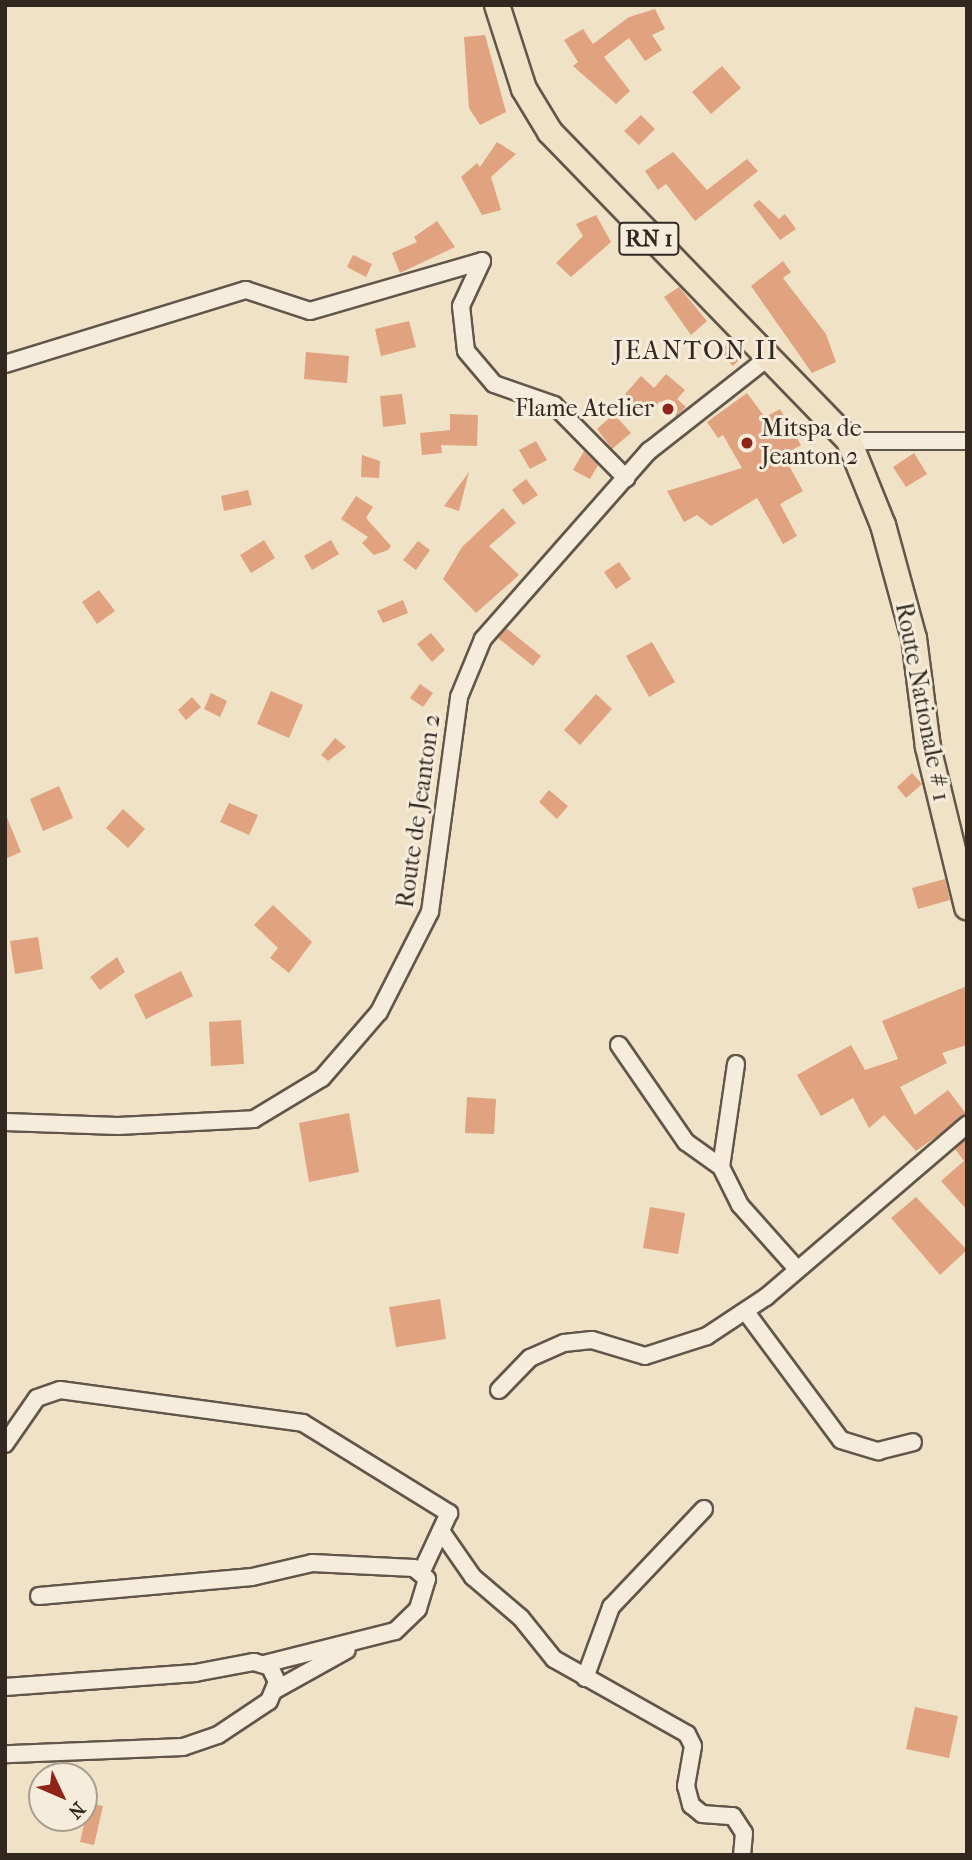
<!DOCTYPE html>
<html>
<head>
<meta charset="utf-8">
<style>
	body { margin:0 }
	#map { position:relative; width:972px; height:1860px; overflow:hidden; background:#f0e2c7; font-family:"IM FELL French Canon",serif }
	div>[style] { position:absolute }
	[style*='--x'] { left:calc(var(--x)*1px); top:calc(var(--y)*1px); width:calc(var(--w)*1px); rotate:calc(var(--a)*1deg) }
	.building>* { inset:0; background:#e0a27f }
	.roads { filter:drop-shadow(2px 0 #62564a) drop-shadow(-2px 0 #62564a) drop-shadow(0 2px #62564a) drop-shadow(0 -2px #62564a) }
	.street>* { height:16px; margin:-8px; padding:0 8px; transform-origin:8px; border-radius:8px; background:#f5ecdb }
	.primary>* { height:24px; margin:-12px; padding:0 12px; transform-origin:12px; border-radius:12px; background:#f0e2c7 }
	.dots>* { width:19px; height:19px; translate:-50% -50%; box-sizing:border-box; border:4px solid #f5ecdb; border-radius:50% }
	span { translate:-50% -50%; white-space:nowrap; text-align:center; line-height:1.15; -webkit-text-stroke:6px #f5ecdb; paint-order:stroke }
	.shield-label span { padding:2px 5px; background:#f5ecdb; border:2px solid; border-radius:5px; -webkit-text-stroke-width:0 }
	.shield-label { font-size:23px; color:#322820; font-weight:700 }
	.poi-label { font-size:24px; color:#322820 }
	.right { translate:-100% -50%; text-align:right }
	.left { translate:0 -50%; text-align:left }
	.street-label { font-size:24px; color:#322820 }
	.neighbourhood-label { font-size:26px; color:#322820; letter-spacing:2px }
	.frame { position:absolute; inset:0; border:7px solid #322820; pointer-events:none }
	.north { position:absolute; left:28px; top:1762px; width:70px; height:70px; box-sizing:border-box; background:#f5ecdb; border:2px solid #a79e90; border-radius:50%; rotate:134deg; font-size:19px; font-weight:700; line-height:28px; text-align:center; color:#322820 }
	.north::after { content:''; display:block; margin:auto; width:24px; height:32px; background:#8f2418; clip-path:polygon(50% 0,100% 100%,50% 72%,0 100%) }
</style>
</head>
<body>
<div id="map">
	<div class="building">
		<div style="clip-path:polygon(655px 9px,665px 29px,652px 35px,662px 50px,645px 61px,629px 38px,604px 57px,630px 91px,616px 104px,573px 66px,578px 62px,564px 40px,583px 29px,593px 44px,629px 17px)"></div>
		<div style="clip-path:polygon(485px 35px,506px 112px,480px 125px,469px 108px,464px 37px)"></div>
		<div style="clip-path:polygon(722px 66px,741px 88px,711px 114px,692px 92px)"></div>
		<div style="clip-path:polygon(641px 115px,655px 129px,639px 145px,624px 131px)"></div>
		<div style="clip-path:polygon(497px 142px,516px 154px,491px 177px,501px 210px,482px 215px,461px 177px,477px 163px,480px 167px)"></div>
		<div style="clip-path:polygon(673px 152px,707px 190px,747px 159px,758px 171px,695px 221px,666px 184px,658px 190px,645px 171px)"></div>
		<div style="clip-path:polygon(759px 200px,779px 219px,785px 214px,796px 229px,780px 240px,753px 205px)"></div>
		<div style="clip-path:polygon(596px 215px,611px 242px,571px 277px,556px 263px,583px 236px,576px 224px)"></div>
		<div style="clip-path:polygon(437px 221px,455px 247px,400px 273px,392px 253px,417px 242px,414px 237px)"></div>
		<div style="clip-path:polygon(353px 255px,372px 264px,366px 277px,347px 267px)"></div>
		<div style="clip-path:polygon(783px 261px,791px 272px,783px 278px,826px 334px,836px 362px,812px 373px,751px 286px)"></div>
		<div style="clip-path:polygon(679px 287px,707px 321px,691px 335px,664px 297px)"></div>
		<div style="clip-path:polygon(409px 321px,416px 347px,381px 356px,375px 329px)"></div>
		<div style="clip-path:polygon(730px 342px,743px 356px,733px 366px,720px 351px)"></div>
		<div style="clip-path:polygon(306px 352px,349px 356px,347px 383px,304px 379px)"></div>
		<div style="clip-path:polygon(666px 374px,685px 390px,677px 399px,686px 407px,676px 416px,660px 401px,647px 415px,625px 394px,641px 376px,654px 388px)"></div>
		<div style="clip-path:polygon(747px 393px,765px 417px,780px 409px,801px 445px,783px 455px,803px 491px,780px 504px,797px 536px,783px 544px,757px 498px,711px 526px,697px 515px,684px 522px,667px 491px,742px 468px,723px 435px,718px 438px,707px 422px)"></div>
		<div style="clip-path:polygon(402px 394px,406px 424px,383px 427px,380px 396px)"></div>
		<div style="clip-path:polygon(450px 414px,478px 415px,477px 446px,441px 445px,442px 453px,422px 455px,420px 433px,450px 430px)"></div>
		<div style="clip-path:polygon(614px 414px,631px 433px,612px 449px,597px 429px)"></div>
		<div style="clip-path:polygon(536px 441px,547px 460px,530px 469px,519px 450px)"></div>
		<div style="clip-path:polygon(584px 451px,598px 465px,590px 479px,573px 470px)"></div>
		<div style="clip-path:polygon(914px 453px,927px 474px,906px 487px,893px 467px)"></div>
		<div style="clip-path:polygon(362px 455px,380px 461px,379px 478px,361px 477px)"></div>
		<div style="clip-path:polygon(469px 472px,459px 511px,444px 506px)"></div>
		<div style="clip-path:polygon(526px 479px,538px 495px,523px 505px,512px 490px)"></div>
		<div style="clip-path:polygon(248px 490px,252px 505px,224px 511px,221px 496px)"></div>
		<div style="clip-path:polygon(356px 496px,373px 507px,366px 518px,391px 546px,388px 550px,374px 555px,362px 543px,368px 537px,341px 519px)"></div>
		<div style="clip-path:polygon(503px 508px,516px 523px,489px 546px,519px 575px,476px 613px,443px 579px,462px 547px)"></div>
		<div style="clip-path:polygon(264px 540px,275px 558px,251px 573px,240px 555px)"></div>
		<div style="clip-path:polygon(331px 540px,339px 554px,312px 570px,304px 556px)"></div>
		<div style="clip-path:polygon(418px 541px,430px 550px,416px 570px,403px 560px)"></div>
		<div style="clip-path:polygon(619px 562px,631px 579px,616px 589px,604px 572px)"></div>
		<div style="clip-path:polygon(99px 590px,115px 611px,97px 624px,82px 602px)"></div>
		<div style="clip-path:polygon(403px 600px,408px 613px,383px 623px,377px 611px)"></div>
		<div style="clip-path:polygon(506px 628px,541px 656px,533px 666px,498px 638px)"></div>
		<div style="clip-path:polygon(431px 633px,445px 650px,432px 662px,417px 644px)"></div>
		<div style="clip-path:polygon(652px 642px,675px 682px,649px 697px,626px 656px)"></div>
		<div style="clip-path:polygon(420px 684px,433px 693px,423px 707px,410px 698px)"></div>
		<div style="clip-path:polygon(271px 691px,303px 705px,289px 738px,257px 724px)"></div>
		<div style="clip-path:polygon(211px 693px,227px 701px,220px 717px,204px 709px)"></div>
		<div style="clip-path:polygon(596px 694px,612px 709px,580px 745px,564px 730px)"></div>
		<div style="clip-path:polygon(192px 697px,201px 707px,186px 720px,178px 710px)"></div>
		<div style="clip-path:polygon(335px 738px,346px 747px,328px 761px,321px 755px)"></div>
		<div style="clip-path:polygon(912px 773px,922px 784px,906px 798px,897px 787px)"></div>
		<div style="clip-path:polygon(59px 786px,73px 818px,43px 831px,30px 799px)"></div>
		<div style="clip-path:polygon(549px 790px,568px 806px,557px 819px,539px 802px)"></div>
		<div style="clip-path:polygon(229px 803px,258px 815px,249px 835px,220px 822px)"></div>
		<div style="clip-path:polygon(123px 809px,145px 829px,128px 848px,106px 828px)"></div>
		<div style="clip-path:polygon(6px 815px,21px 852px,5px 859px,5px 816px)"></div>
		<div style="clip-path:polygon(945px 879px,950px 900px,918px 909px,912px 888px)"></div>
		<div style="clip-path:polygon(273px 905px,312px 942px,289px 973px,270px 958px,278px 948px,254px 925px)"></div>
		<div style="clip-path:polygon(38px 937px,43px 969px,15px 974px,10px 941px)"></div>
		<div style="clip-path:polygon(117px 957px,125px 972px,100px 990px,90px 977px)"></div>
		<div style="clip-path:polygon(181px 971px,193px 996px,146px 1019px,134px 995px)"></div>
		<div style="clip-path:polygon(967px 986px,967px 1045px,942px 1053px,947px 1063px,900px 1087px,915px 1115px,948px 1090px,967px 1115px,916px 1151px,884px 1115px,869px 1128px,853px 1098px,821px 1116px,797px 1075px,851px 1045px,865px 1070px,898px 1059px,882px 1021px)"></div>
		<div style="clip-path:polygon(241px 1020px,244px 1064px,211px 1066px,209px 1022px)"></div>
		<div style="clip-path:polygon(467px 1097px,496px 1099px,494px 1134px,465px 1133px)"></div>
		<div style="clip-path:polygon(349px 1113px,359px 1172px,309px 1182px,299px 1123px)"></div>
		<div style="clip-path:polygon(967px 1139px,967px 1210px,941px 1181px,964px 1161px,955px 1149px)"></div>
		<div style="clip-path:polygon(916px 1197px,967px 1250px,940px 1275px,891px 1218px)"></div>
		<div style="clip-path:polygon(650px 1207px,685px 1213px,678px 1254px,643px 1248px)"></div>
		<div style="clip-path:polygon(440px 1299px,446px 1339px,396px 1347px,389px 1307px)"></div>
		<div style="clip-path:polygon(915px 1707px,958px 1716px,949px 1758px,906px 1749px)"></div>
		<div style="clip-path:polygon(89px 1803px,103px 1806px,94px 1845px,80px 1842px)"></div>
	</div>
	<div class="roads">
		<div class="street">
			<div style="--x:5;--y:364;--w:252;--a:-17.1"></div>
			<div style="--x:246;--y:290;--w:67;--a:18.2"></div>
			<div style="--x:310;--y:311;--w:179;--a:-16.2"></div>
			<div style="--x:482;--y:261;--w:50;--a:115"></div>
			<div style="--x:461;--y:306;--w:45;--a:83.7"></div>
			<div style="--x:466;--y:351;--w:43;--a:49.7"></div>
			<div style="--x:494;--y:384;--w:64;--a:19.3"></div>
			<div style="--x:554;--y:405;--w:103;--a:45.4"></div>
			<div style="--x:849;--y:441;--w:118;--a:0"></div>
			<div style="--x:619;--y:1045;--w:118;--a:55.4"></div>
			<div style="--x:686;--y:1142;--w:43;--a:35.5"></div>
			<div style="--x:721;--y:1167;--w:42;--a:63.4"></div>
			<div style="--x:740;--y:1205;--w:86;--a:48.3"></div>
			<div style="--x:5;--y:1122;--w:113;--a:2"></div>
			<div style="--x:118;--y:1126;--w:136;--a:-2.9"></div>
			<div style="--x:254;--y:1119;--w:79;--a:-31.1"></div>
			<div style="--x:322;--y:1078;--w:87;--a:-49.2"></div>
			<div style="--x:379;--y:1012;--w:112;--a:-63"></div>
			<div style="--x:430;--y:912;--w:217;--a:-82.3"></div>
			<div style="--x:459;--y:697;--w:63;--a:-67.5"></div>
			<div style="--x:483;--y:639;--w:251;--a:-48.6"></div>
			<div style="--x:649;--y:451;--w:152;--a:-38.1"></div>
			<div style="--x:721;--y:1167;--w:104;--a:-81.7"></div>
			<div style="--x:746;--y:1312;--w:159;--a:53.4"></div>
			<div style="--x:841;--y:1440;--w:39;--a:17"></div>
			<div style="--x:878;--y:1451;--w:36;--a:-14"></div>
			<div style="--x:499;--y:1390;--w:45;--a:-45.9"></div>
			<div style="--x:530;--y:1358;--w:37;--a:-24"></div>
			<div style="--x:564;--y:1343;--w:28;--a:-6"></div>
			<div style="--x:592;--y:1340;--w:55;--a:16.8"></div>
			<div style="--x:645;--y:1356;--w:65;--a:-17.9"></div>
			<div style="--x:707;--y:1336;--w:71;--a:-33.5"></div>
			<div style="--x:766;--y:1297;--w:265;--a:-40.6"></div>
			<div style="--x:5;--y:1444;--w:56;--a:-55.2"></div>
			<div style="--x:37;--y:1398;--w:24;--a:-19"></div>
			<div style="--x:60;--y:1390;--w:245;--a:7.7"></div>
			<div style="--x:303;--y:1423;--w:172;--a:31.7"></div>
			<div style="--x:449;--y:1513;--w:64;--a:115"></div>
			<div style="--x:441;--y:1531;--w:56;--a:55.2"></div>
			<div style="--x:473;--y:1577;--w:63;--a:40.5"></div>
			<div style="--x:521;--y:1618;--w:53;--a:51.2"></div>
			<div style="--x:554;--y:1659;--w:153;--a:29.4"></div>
			<div style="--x:687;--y:1734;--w:13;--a:63"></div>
			<div style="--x:693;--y:1746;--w:41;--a:99.9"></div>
			<div style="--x:686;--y:1786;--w:20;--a:75"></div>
			<div style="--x:691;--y:1805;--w:14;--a:39"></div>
			<div style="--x:702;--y:1814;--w:31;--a:4"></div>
			<div style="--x:733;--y:1816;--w:20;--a:57"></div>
			<div style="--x:744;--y:1833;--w:22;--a:95"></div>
			<div style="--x:39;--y:1596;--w:214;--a:-5.1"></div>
			<div style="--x:252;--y:1577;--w:62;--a:-13.1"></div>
			<div style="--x:312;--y:1563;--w:102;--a:2.8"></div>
			<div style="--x:414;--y:1568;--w:17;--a:40"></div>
			<div style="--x:427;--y:1579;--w:31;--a:107"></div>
			<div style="--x:418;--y:1609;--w:32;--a:136"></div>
			<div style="--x:395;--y:1631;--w:135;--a:165.9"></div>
			<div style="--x:585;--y:1678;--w:76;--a:-69.9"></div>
			<div style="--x:611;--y:1607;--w:135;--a:-46.5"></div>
			<div style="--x:5;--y:1687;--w:191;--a:-4.2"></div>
			<div style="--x:195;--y:1673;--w:60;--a:-10.6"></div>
			<div style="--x:254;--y:1662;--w:17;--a:17"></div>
			<div style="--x:270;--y:1667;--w:17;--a:65"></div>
			<div style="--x:277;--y:1682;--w:21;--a:113"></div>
			<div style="--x:269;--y:1701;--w:61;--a:146.3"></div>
			<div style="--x:218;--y:1735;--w:37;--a:161"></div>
			<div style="--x:183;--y:1747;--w:178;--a:177.7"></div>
			<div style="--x:275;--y:1690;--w:82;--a:-29.1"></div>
		</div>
		<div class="primary">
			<div style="--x:497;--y:5;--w:88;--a:72.2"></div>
			<div style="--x:524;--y:89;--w:50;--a:58.8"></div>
			<div style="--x:550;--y:132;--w:430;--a:45.9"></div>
			<div style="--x:849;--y:441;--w:91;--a:68"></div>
			<div style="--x:883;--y:525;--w:117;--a:74.7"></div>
			<div style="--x:914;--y:638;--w:110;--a:82.7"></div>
			<div style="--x:928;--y:747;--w:165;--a:76.3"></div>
		</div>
	</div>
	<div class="dots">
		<div style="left:668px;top:409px;background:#8f2418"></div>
		<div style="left:747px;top:443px;background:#8f2418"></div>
	</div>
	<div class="shield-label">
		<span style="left:649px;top:239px">RN 1</span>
	</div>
	<div class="poi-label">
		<span class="right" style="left:654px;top:409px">Flame Atelier</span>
		<span class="left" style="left:761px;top:443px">Mitspa de<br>Jeanton 2</span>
	</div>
	<div class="street-label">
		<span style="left:922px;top:702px;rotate:79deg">Route Nationale # 1</span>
		<span style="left:419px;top:811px;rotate:-82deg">Route de Jeanton 2</span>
	</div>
	<div class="neighbourhood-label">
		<span style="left:696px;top:351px">JEANTON II</span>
	</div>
	<div class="frame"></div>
	<div class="north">N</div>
</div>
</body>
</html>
